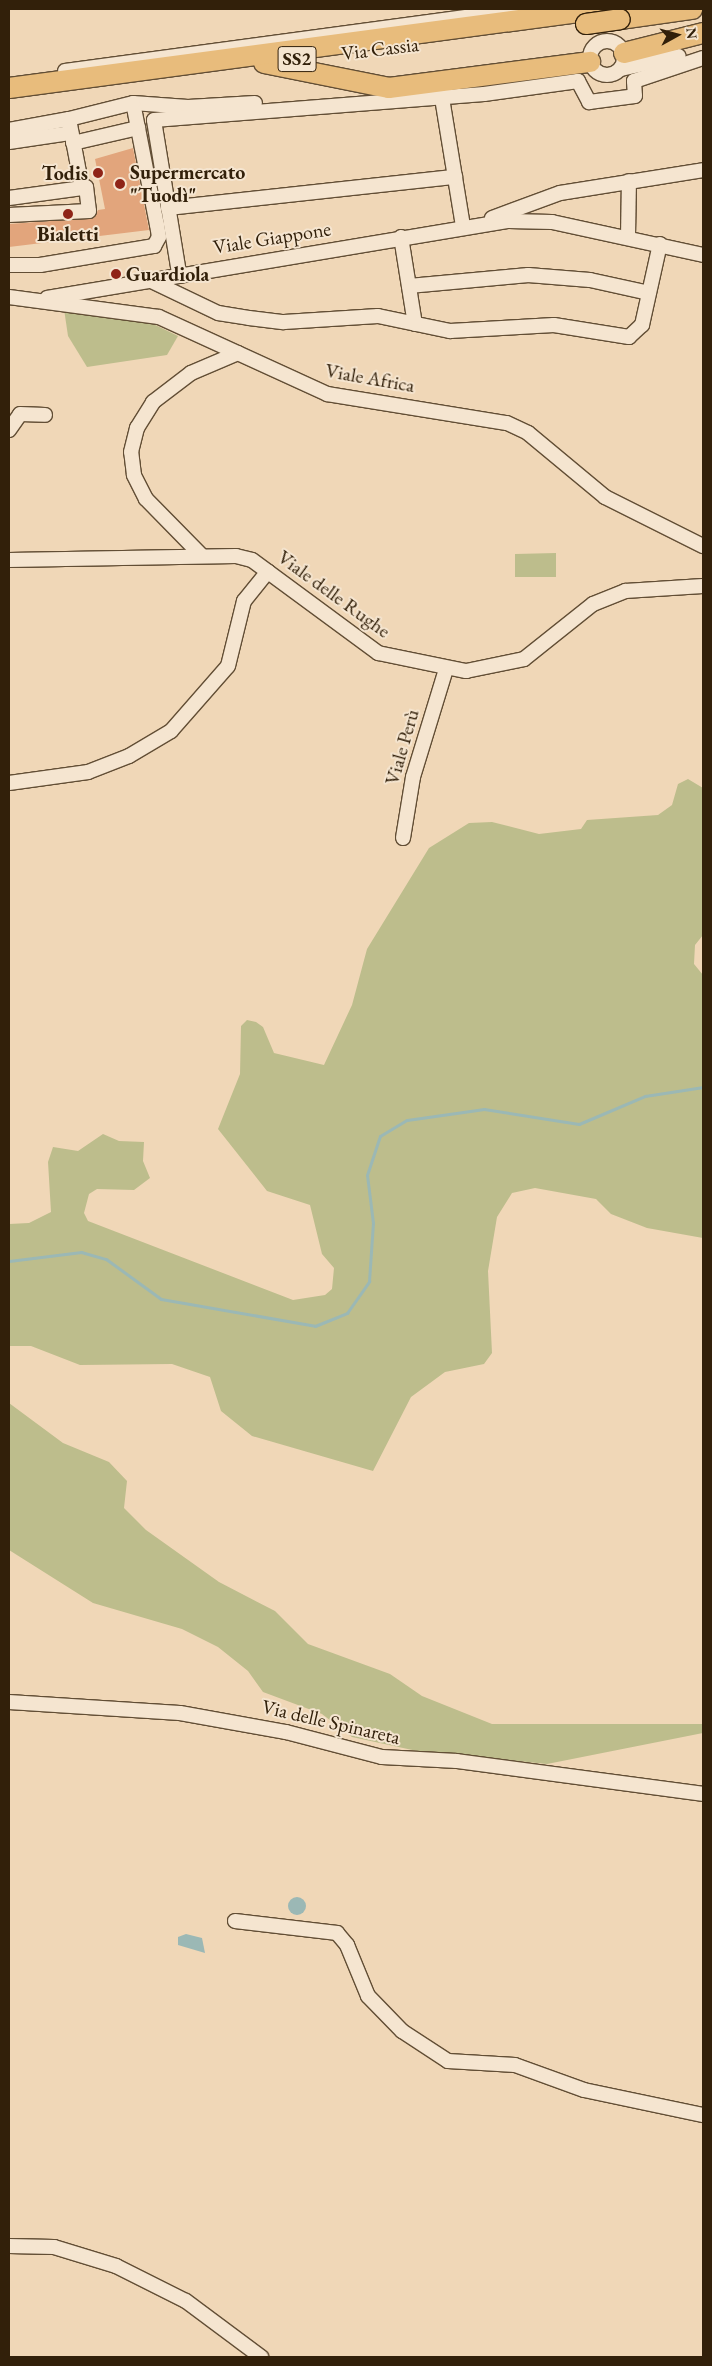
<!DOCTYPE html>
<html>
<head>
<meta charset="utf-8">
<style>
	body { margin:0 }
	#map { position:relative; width:712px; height:2366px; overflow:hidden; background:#f0d7b7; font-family:"EB Garamond",serif }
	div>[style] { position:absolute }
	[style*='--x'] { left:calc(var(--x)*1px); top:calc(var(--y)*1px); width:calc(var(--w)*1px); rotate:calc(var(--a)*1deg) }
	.green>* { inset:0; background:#bdbd8c }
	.water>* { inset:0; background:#9bb8b5 }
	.round { border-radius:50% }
	.stream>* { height:3px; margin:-1.5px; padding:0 1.5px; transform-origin:1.5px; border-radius:1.5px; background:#9bb8b5 }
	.building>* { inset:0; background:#e2a57c }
	.roads { filter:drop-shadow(1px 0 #624e35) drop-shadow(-1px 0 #624e35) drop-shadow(0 1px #624e35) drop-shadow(0 -1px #624e35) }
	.minor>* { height:14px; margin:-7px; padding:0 7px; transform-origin:7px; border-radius:7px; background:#f5e5d0 }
	.minor>.ring { margin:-7px; padding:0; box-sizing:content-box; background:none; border:14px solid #f5e5d0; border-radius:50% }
	.highway>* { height:20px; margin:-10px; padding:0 10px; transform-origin:10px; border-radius:10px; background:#e8bc7c }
	.bridges { filter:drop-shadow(1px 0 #32200a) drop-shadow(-1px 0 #32200a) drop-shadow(0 1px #32200a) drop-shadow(0 -1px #32200a) }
	.highway-bridge>* { height:20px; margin:-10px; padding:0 10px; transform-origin:10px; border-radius:10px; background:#e8bc7c }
	.dots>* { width:14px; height:14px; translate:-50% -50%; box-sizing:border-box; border:2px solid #f5e5d0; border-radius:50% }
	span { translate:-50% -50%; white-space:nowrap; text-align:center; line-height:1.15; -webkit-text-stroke:4px #f5e5d0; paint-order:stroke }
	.shield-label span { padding:1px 4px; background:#f5e5d0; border:1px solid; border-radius:4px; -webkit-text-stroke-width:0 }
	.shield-label { font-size:19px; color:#32200a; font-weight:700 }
	.street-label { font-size:20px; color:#32200a }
	.poi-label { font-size:20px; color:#32200a; font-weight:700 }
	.left { translate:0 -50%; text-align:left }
	.right { translate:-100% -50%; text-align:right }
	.frame { position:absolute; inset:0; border:10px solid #32200a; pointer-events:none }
	.north { position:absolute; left:652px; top:10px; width:50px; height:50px; -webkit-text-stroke:4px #f5e5d0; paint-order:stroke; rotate:83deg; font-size:14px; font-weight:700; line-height:20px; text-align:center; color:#32200a }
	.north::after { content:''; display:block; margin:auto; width:18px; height:22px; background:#32200a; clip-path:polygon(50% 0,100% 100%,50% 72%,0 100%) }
</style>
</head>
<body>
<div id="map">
	<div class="green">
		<div style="clip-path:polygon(64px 309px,145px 320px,178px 336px,167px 355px,87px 367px,68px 336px)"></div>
		<div style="clip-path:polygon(556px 553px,556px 577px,515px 577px,515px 554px)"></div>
		<div style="clip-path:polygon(688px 779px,703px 788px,703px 935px,695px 945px,694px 964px,703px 975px,703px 1238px,647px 1228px,611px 1214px,596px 1199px,535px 1188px,512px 1193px,497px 1217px,488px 1271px,492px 1353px,484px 1364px,445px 1372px,411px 1397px,373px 1471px,252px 1436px,221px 1411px,210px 1377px,172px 1364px,80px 1365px,31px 1346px,9px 1346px,9px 1224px,29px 1223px,51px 1212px,48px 1162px,53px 1147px,78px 1151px,103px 1134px,119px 1141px,144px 1142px,143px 1161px,150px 1178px,134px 1190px,97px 1189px,89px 1194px,84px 1213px,88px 1221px,293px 1300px,325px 1295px,332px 1289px,334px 1268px,322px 1254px,310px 1205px,267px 1191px,218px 1129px,240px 1074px,241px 1026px,247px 1020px,256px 1022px,263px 1027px,274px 1053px,324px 1065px,352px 1005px,367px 949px,429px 848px,469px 823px,492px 822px,539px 834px,581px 829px,587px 820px,658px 815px,672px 805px,678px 784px)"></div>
		<div style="clip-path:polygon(9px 1403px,63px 1443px,109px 1462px,127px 1481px,124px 1508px,146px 1530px,219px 1582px,275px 1611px,308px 1644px,390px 1674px,422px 1696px,492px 1724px,703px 1724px,703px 1733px,547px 1764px,417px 1751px,352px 1737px,322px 1714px,263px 1692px,248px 1671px,218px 1647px,182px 1629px,93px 1603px,9px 1550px)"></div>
	</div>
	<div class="water">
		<div class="round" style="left:288px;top:1897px;width:18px;height:18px"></div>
		<div style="clip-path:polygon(186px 1934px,202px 1938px,205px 1953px,178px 1945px,178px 1937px)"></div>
	</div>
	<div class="stream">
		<div style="--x:9;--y:1261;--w:73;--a:-7.1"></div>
		<div style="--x:81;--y:1252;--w:26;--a:16"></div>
		<div style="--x:106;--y:1259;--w:68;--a:36"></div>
		<div style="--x:161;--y:1299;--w:156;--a:9.9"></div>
		<div style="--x:315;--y:1326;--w:35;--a:-22"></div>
		<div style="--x:347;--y:1313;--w:39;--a:-55"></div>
		<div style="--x:369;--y:1281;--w:58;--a:-86.1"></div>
		<div style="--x:373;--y:1223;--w:48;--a:-97.1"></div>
		<div style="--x:367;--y:1175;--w:41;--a:-71.6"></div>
		<div style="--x:380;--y:1136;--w:31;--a:-31"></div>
		<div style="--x:407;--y:1120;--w:78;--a:-8.1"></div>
		<div style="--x:484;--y:1109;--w:96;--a:9"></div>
		<div style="--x:579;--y:1124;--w:72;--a:-23"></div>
		<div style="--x:645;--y:1096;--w:59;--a:-8.8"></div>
	</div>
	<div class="building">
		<div style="clip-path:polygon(133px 148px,149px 230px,9px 247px,9px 224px,94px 218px,98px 210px,105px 209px,95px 159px)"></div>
	</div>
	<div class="roads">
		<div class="minor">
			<div class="ring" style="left:590px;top:41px;width:20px;height:20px"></div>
			<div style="--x:621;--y:69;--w:59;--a:-12.6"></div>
			<div style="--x:65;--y:71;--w:464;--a:-7.7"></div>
			<div style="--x:442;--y:98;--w:130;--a:80.7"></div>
			<div style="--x:133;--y:103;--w:55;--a:4.2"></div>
			<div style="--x:188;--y:107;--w:67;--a:-3.4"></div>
			<div style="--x:9;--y:130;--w:61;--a:-10.4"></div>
			<div style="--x:9;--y:142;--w:63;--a:-8.3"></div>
			<div style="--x:73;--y:143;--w:67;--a:-13"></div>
			<div style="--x:9;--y:198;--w:74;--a:-7.8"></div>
			<div style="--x:168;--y:208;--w:289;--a:-6.2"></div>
			<div style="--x:9;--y:215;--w:80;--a:-2.9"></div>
			<div style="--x:89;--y:211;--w:24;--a:-97"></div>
			<div style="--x:86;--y:187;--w:4;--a:166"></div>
			<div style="--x:492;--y:218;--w:72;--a:-20.2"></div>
			<div style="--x:560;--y:193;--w:145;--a:-9.1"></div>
			<div style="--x:628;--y:236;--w:55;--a:-89"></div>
			<div style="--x:401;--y:237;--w:88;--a:80.9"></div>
			<div style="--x:9;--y:265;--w:31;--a:0"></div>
			<div style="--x:40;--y:265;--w:116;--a:-9.5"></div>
			<div style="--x:154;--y:246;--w:10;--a:-61"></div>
			<div style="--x:159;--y:237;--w:12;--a:-99"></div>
			<div style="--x:157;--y:225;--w:124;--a:-101.1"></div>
			<div style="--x:133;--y:103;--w:66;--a:166"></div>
			<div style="--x:69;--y:119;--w:70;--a:79.3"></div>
			<div style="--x:179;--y:273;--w:155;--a:-99.3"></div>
			<div style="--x:154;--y:120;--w:331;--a:-4.5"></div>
			<div style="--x:484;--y:94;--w:95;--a:-7.9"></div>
			<div style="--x:578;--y:81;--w:24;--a:62"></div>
			<div style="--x:589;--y:102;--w:46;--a:-7.4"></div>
			<div style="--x:635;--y:96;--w:15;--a:-94"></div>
			<div style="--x:634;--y:81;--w:73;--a:-18.4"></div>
			<div style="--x:145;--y:278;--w:81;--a:25.6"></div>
			<div style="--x:218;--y:313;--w:31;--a:9"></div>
			<div style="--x:249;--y:318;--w:35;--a:7"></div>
			<div style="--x:284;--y:322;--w:94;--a:-3.7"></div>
			<div style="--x:378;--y:316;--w:74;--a:11.8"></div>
			<div style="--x:450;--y:331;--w:104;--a:-3.3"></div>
			<div style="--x:554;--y:325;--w:76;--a:9.1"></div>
			<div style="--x:629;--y:337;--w:18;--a:-43"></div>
			<div style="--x:642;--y:325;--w:83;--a:-77.5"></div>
			<div style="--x:409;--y:286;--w:120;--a:-5.3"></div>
			<div style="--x:528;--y:275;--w:62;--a:4.6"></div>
			<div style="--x:590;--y:280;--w:60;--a:12.4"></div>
			<div style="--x:9;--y:297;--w:151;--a:7.6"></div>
			<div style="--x:159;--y:317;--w:185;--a:24.6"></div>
			<div style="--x:327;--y:394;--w:182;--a:9.2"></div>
			<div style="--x:507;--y:423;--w:23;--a:25"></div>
			<div style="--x:528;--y:433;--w:100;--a:39.7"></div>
			<div style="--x:605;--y:497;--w:110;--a:26.6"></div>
			<div style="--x:47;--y:298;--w:468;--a:-9.5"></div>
			<div style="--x:509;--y:221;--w:43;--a:1.3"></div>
			<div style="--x:552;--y:222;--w:155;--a:12.3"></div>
			<div style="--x:9;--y:430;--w:19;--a:-55"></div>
			<div style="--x:20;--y:414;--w:25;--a:2"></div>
			<div style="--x:202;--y:556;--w:80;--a:-134.5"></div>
			<div style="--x:146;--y:499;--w:27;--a:-117"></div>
			<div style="--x:134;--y:475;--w:23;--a:-97"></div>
			<div style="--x:131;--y:452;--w:25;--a:-76"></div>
			<div style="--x:137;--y:428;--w:31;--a:-58"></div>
			<div style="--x:153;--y:402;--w:48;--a:-37.3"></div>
			<div style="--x:191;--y:373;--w:51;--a:-23.1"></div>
			<div style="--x:9;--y:560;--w:227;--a:-1"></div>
			<div style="--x:236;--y:556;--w:16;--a:14"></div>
			<div style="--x:252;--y:560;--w:157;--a:36.4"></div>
			<div style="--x:378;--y:653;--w:90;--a:11.6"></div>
			<div style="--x:466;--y:671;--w:59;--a:-11.7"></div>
			<div style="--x:524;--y:659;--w:88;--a:-38.6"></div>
			<div style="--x:593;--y:604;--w:35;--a:-22"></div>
			<div style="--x:625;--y:591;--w:78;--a:-3.7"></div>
			<div style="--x:9;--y:783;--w:80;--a:-7.9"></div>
			<div style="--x:88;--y:772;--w:44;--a:-21.3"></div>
			<div style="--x:129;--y:756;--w:49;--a:-30.8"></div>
			<div style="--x:171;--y:731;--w:86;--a:-48.8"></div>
			<div style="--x:228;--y:666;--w:67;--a:-76.2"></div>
			<div style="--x:244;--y:601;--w:38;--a:-51"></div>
			<div style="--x:403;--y:838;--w:62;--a:-80.7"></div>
			<div style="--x:413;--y:777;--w:113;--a:-73"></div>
			<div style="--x:9;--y:1702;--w:171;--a:3.7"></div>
			<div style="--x:180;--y:1713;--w:108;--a:10.2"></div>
			<div style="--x:286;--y:1732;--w:99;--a:14.6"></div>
			<div style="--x:382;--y:1757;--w:75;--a:3.1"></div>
			<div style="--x:457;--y:1761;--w:248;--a:7.6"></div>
			<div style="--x:235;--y:1921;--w:103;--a:6.7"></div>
			<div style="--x:337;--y:1933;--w:16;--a:50"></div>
			<div style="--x:347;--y:1945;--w:55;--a:67.6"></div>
			<div style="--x:368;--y:1996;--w:49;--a:45.8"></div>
			<div style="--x:402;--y:2031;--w:55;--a:33.1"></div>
			<div style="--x:448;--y:2061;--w:67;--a:3.4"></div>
			<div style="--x:515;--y:2065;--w:73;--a:19.9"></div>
			<div style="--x:584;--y:2090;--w:122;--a:11.9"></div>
			<div style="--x:9;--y:2246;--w:45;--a:1.3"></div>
			<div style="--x:54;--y:2247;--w:65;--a:17"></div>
			<div style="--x:116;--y:2266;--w:78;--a:26.6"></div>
			<div style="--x:186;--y:2301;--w:94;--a:36.7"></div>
		</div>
		<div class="highway">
			<div style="--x:620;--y:19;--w:73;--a:-7.9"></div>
			<div style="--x:624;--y:53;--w:81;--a:-14.2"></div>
			<div style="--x:264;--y:63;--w:127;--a:11.3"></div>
			<div style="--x:389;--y:88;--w:203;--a:-7.4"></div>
			<div style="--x:9;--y:88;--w:597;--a:-7.6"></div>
		</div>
	</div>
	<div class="bridges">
		<div class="highway-bridge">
			<div style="--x:586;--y:24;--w:34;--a:-8"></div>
		</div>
	</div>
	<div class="dots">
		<div style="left:98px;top:173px;background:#8f2418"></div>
		<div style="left:120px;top:184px;background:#8f2418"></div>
		<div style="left:68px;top:214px;background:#8f2418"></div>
		<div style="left:116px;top:274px;background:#8f2418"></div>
	</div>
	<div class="shield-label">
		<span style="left:297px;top:59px">SS2</span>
	</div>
	<div class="street-label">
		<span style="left:380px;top:49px;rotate:-7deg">Via Cassia</span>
		<span style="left:272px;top:238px;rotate:-9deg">Viale Giappone</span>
		<span style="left:370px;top:378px;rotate:10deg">Viale Africa</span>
		<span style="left:334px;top:594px;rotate:36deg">Viale delle Rughe</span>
		<span style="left:402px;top:747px;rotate:-74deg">Viale Perù</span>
		<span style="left:331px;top:1722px;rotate:13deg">Via delle Spinareta</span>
	</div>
	<div class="poi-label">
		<span class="left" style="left:130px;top:184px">Supermercato<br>"Tuodì"</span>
		<span class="right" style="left:88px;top:173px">Todis</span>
		<span style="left:68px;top:234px">Bialetti</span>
		<span class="left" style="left:126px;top:274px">Guardiola</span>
	</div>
	<div class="frame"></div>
	<div class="north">N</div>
</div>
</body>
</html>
